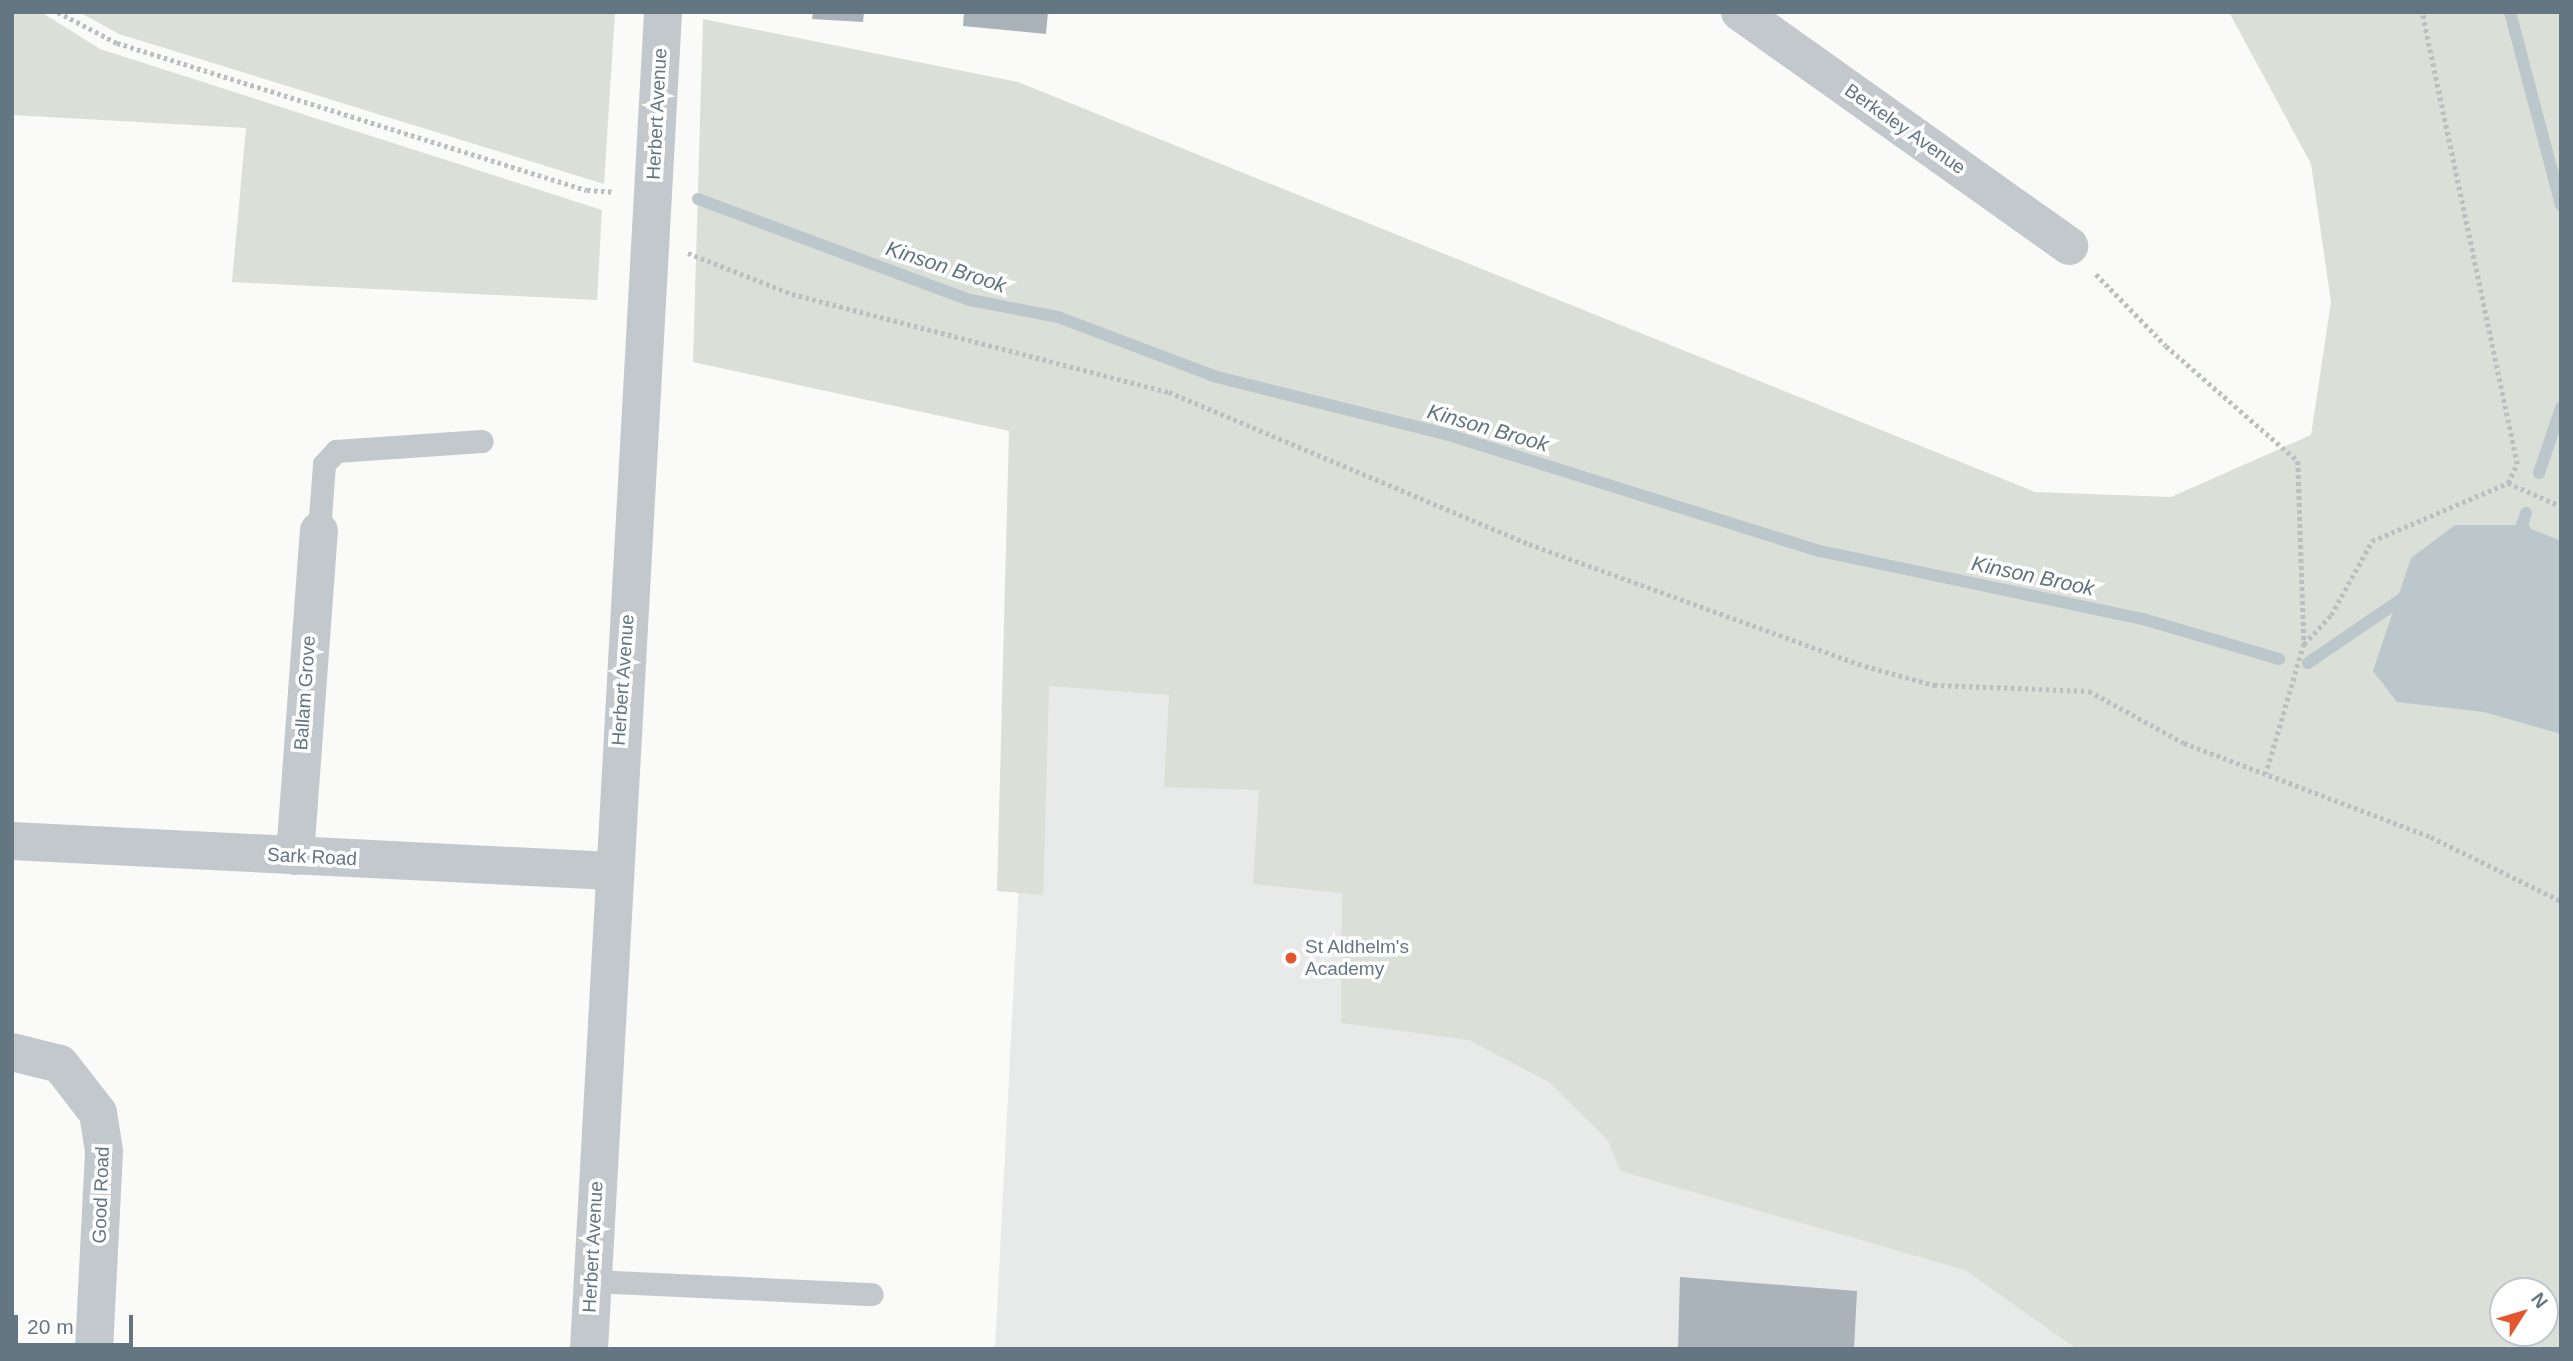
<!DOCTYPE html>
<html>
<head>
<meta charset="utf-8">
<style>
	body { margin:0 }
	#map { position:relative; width:2573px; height:1361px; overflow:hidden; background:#fafaf8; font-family:Helvetica,sans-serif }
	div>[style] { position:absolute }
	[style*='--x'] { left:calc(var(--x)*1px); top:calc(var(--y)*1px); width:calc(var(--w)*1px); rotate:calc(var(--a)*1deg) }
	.built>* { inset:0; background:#e8e9e9 }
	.green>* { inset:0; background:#dadfd7 }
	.water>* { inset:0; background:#bbc7cb }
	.stream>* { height:12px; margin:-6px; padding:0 6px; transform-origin:6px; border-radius:6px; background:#bbc7cb }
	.building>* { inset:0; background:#aab3b9 }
	.path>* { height:4.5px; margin-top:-2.25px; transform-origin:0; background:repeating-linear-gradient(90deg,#bbbfc2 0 3.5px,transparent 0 7px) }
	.service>* { height:23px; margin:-11.5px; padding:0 11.5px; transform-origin:11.5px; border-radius:11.5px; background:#c3c8cc }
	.minor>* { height:38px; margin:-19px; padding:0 19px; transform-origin:19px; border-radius:19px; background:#c3c8cc }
	.tertiary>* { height:38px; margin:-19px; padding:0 19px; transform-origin:19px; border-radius:19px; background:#c3c8cc }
	.dots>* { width:19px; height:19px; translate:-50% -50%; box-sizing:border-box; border:4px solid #fff; border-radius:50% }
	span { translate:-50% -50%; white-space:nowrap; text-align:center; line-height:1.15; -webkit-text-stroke:7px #fff; paint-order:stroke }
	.street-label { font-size:19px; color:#657683 }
	.poi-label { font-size:19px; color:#657683 }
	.left { translate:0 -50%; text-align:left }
	.water-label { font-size:21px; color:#60757c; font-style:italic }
	.frame { position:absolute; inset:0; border:14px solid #657683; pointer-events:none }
	.north { position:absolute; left:2489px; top:1277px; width:70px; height:70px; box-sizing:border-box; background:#fff; border:2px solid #c1c8cd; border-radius:50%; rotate:53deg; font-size:19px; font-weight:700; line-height:28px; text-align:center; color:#657683 }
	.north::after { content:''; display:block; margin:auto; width:24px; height:32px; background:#e4572e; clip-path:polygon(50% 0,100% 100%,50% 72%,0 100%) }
	.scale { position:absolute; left:14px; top:1315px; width:119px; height:32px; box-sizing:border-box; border:4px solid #657683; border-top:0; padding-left:9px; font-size:21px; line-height:24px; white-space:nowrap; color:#657683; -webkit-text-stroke:5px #fff; paint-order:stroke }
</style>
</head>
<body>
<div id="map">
	<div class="built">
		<div style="clip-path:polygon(1034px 590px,2087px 1349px,995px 1349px)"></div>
	</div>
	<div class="green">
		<div style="clip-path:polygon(12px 12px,41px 12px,100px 49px,602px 210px,597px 300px,232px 282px,246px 128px,12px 115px)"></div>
		<div style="clip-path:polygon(79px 12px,615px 12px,604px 184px,119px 34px)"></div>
		<div style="clip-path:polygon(evenodd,2229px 12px,2561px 12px,2561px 1349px,2077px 1349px,1965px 1270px,1620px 1171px,1608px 1140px,1549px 1082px,1469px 1040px,1341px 1023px,1342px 893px,1253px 884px,1259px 790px,1164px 787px,1169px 695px,1049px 686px,1043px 895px,997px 891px,1009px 431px,693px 362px,703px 19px,1018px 82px,2035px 492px,2171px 497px,2311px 435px,2331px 302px,2311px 164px,2229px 12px,2503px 1291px,2545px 1291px,2545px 1333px,2503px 1333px,2503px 1291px)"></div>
	</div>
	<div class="water">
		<div style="clip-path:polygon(2455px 525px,2522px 525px,2561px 541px,2561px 734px,2484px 712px,2397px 702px,2373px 671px,2411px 558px)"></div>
	</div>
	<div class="stream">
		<div style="--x:2510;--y:12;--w:200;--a:75.2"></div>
		<div style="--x:698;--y:199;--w:290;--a:20.4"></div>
		<div style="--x:970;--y:300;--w:90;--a:10.9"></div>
		<div style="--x:1058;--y:317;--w:170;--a:20.7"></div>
		<div style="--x:1217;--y:377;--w:239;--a:14"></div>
		<div style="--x:1449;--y:435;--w:389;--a:17.4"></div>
		<div style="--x:1820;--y:551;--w:330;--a:11.9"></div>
		<div style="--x:2143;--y:619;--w:142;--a:16.4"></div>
		<div style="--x:2539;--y:473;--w:69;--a:-71.3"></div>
		<div style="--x:2526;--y:513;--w:13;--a:108"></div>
		<div style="--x:2522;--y:525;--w:16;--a:60"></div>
		<div style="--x:2308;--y:663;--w:122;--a:-34.3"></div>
	</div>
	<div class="building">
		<div style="clip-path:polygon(813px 12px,864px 12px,863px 22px,812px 19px)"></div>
		<div style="clip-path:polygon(964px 12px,1048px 12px,1046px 34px,963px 26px)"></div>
		<div style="clip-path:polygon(1680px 1277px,1857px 1291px,1854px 1349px,1678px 1349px)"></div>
	</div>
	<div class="path">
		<div style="--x:58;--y:12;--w:67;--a:27.7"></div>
		<div style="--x:117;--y:43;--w:492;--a:17.4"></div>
		<div style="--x:587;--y:190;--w:26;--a:4"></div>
		<div style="--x:688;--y:253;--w:112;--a:21.5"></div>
		<div style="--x:792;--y:294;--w:390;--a:14.6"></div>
		<div style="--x:1169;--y:392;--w:391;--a:22.9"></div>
		<div style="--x:1529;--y:544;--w:357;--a:20"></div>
		<div style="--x:1865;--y:666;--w:72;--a:15.4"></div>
		<div style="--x:1934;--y:685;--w:155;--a:2.2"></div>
		<div style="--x:2089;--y:691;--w:108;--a:28.7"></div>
		<div style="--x:2184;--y:743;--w:264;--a:20.8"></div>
		<div style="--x:2431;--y:837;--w:145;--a:26.2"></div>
		<div style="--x:2096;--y:274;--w:100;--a:45.8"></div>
		<div style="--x:2166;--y:346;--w:175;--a:41.1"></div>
		<div style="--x:2298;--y:461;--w:183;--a:88.1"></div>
		<div style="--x:2304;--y:644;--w:135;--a:106.3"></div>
		<div style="--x:2508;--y:483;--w:58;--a:23.5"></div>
		<div style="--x:2304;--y:644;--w:40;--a:-47"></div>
		<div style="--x:2331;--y:615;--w:85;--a:-61"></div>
		<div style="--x:2372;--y:541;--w:148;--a:-23.1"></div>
		<div style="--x:2508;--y:483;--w:21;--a:-65"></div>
		<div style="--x:2517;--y:464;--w:462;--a:-101.9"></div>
	</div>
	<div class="service">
		<div style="--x:319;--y:531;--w:67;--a:-85.7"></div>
		<div style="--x:324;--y:464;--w:18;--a:-47"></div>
		<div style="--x:336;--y:451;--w:146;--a:-3.9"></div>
		<div style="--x:592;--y:1281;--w:280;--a:2.7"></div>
	</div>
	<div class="minor">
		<div style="--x:1740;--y:12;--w:404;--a:35.4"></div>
		<div style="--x:12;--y:841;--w:600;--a:2.87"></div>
		<div style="--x:295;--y:856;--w:326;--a:-85.8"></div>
		<div style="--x:12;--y:1052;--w:49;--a:14"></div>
		<div style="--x:60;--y:1064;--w:62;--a:52.2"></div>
		<div style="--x:98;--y:1113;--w:39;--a:81"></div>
		<div style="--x:104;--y:1152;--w:197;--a:92.9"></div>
	</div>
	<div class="tertiary">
		<div style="--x:589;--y:1349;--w:1339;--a:-86.83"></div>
	</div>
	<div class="dots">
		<div style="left:1291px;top:958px;background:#e4572e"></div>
	</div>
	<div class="street-label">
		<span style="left:657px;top:114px;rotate:-87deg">Herbert Avenue</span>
		<span style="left:1905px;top:129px;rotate:35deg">Berkeley Avenue</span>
		<span style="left:623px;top:680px;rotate:-86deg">Herbert Avenue</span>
		<span style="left:305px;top:693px;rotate:-86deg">Ballam Grove</span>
		<span style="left:312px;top:857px;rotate:3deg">Sark Road</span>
		<span style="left:101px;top:1195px;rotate:-88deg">Good Road</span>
		<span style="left:593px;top:1247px;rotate:-87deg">Herbert Avenue</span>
	</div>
	<div class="poi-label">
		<span class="left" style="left:1305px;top:958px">St Aldhelm's<br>Academy</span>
	</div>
	<div class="water-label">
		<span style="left:946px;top:267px;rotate:18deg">Kinson Brook</span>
		<span style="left:1488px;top:428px;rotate:16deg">Kinson Brook</span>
		<span style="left:2033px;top:576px;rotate:12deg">Kinson Brook</span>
	</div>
	<div class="frame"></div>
	<div class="north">N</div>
	<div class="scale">20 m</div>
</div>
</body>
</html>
